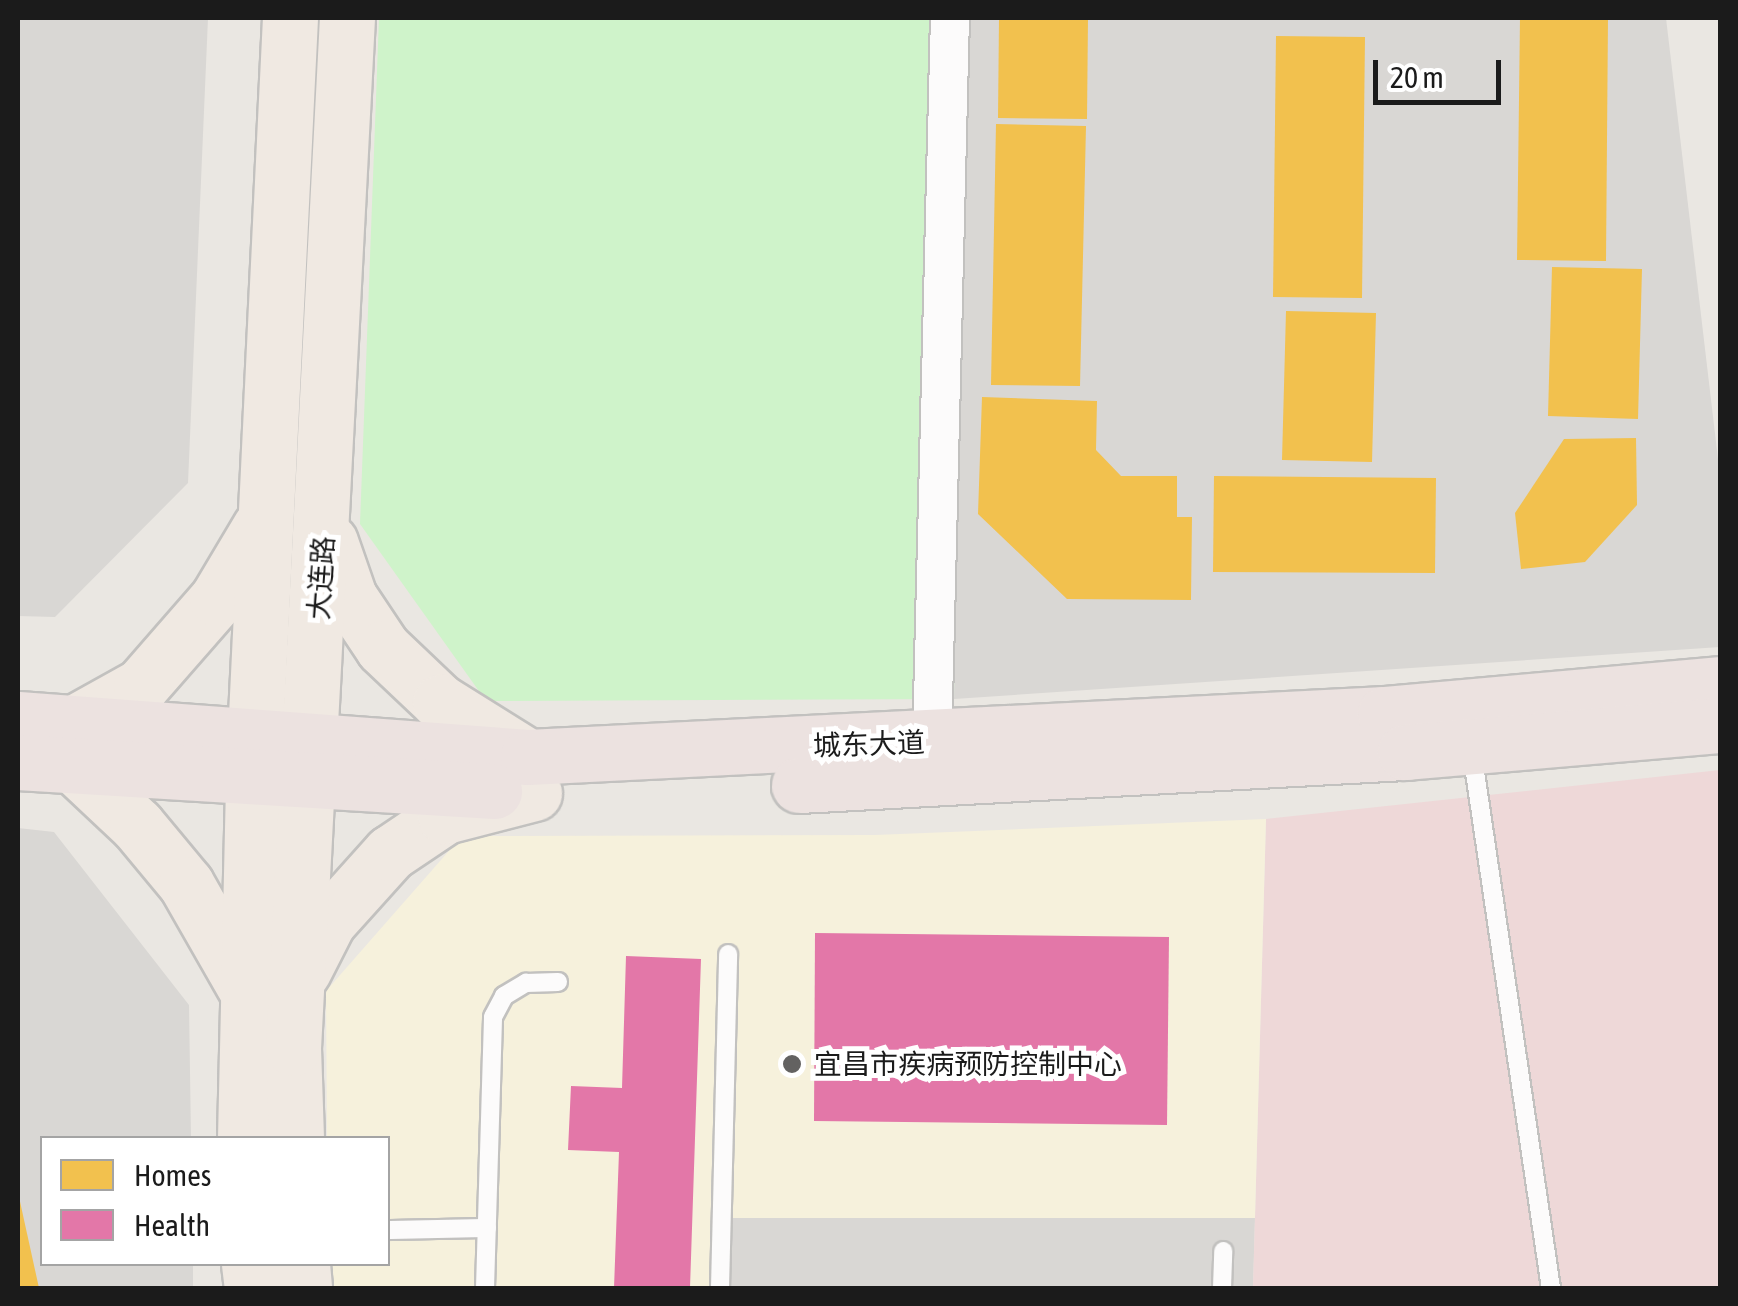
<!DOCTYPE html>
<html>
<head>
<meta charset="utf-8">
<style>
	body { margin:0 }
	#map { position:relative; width:1738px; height:1306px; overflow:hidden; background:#eae7e2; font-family:"Asap Condensed","Noto Sans SC",sans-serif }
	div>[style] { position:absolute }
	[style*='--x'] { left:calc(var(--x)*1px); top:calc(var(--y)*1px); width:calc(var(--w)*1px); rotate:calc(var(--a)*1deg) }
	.residential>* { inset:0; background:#d9d7d4 }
	.commercial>* { inset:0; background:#eed8d8 }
	.education>* { inset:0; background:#f6f1dc }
	.park>* { inset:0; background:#cff3ca }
	.homes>* { inset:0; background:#f2c14e }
	.health>* { inset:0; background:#e377a8 }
	.roads { filter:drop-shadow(2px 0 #c2c1bf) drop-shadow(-2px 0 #c2c1bf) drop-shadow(0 2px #c2c1bf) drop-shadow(0 -2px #c2c1bf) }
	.service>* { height:18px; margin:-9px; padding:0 9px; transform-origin:9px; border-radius:9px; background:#fcfbfb }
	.minor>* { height:38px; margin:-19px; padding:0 19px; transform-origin:19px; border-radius:19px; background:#fcfbfb }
	.primary>* { height:55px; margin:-27.5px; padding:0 27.5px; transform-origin:27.5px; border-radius:27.5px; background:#f0e9e2 }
	.trunk>* { height:55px; margin:-27.5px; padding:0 27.5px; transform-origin:27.5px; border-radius:27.5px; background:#ece2e0 }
	.dots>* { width:28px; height:28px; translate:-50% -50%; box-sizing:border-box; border:5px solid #fff; border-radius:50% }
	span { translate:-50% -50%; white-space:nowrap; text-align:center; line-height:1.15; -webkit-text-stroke:10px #fff; paint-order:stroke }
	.street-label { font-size:28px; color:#1b1b1b }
	.poi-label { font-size:28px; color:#1b1b1b }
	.left { translate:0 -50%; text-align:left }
	.frame { position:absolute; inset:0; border:20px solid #1b1b1b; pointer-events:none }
	.legend { position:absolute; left:40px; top:1136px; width:350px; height:130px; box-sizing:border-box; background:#fff; border:2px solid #a4a4a4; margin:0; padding:12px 18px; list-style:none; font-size:30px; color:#1b1b1b }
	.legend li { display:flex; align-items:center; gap:20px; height:50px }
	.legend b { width:50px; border:2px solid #a4a4a4 }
	.scale { position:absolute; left:1373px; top:60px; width:128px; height:45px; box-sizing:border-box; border:5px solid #1b1b1b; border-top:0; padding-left:12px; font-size:30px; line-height:35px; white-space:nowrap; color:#1b1b1b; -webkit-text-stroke:8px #fff; paint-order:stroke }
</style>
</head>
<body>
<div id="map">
	<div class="residential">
		<div style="clip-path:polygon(18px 18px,208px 18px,188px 483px,55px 617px,18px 616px)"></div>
		<div style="clip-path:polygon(963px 18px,1666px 18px,1720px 476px,1720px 647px,954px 699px)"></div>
		<div style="clip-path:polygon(18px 828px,54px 832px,189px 1005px,191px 1138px,42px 1138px,42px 1264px,193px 1264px,193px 1288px,18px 1288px)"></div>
		<div style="clip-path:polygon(730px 1218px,1255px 1218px,1253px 1288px,730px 1288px)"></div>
	</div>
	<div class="commercial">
		<div style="clip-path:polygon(1720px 770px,1720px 1288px,1253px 1288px,1266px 819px)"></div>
	</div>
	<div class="education">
		<div style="clip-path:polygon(1266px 819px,1255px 1218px,731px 1218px,730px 1288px,328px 1288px,327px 1264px,388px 1264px,388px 1138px,327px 1138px,326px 991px,462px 836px,875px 835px)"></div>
	</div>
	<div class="park">
		<div style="clip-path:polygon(379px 18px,963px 18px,954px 699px,486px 701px,360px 524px)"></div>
	</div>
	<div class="homes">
		<div style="clip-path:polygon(999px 18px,1088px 18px,1087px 119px,998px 118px)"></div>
		<div style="clip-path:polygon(1520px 18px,1608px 18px,1606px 261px,1517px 260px)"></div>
		<div style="clip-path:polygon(1276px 36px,1365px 37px,1362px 298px,1273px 297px)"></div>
		<div style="clip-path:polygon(996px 124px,1086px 126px,1080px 386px,991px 385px)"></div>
		<div style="clip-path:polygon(1552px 267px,1642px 269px,1638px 419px,1548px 416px)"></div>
		<div style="clip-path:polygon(1286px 311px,1376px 313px,1372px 462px,1282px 460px)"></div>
		<div style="clip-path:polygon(982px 397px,1097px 401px,1096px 450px,1121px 476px,1177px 476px,1177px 517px,1192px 517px,1191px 600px,1067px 599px,978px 514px)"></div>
		<div style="clip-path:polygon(1636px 438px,1637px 505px,1585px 562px,1521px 569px,1515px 513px,1564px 439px)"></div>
		<div style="clip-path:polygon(1214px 476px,1436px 478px,1435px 573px,1213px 572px)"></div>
		<div style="clip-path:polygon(18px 1197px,19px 1197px,39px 1288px,18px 1288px)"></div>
	</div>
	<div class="health">
		<div style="clip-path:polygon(815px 933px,1169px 937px,1167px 1125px,814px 1121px)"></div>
		<div style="clip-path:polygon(626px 956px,701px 959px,690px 1288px,614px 1288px,619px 1152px,568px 1150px,571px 1086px,622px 1088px)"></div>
	</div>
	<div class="roads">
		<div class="service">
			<div style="--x:1472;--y:752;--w:542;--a:81.62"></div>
			<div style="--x:388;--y:1230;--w:99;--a:-1.2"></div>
			<div style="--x:485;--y:1288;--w:271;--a:-88.3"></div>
			<div style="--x:493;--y:1017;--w:24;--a:-62"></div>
			<div style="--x:504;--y:996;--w:26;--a:-31"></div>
			<div style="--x:526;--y:983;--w:32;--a:-2"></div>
			<div style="--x:720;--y:1288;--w:334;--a:-88.6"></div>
			<div style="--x:1222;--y:1288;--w:37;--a:-88"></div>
		</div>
		<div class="minor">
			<div style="--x:932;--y:742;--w:724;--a:-88.58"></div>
		</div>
		<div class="primary">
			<div style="--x:330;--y:542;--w:58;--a:70.9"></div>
			<div style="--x:349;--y:597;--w:61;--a:56.3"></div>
			<div style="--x:383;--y:648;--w:79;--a:43.5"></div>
			<div style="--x:440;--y:702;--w:104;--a:32"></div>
			<div style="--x:76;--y:722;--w:74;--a:-29"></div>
			<div style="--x:141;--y:686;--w:116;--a:-48.9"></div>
			<div style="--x:217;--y:599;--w:84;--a:-59.2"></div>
			<div style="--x:72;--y:764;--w:89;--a:43.2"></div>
			<div style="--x:137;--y:825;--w:77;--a:50.3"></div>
			<div style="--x:186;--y:884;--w:121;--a:60.3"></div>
			<div style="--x:303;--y:971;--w:55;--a:-63"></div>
			<div style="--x:328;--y:922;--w:93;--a:-48.1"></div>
			<div style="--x:390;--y:853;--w:66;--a:-33.9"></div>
			<div style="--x:445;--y:816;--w:92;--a:-14.5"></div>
			<div style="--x:245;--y:1138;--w:361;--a:-88.7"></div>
			<div style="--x:253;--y:777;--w:760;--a:-87.21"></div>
			<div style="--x:296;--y:1138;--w:90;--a:-91.9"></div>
			<div style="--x:293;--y:1048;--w:1031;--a:-87"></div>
			<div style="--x:249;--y:1264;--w:24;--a:83"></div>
			<div style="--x:302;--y:1264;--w:24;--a:85"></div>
		</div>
		<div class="trunk">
			<div style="--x:18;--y:719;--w:511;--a:4.26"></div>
			<div style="--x:528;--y:757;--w:858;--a:-2.87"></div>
			<div style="--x:1385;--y:714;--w:336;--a:-5.1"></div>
			<div style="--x:18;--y:762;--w:477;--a:3.5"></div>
			<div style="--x:799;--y:785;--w:607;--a:-3.12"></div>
			<div style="--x:1405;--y:752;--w:316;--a:-4.9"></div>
		</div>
	</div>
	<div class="dots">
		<div style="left:792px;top:1064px;background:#636261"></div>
	</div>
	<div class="street-label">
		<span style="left:321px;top:578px;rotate:-86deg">大连路</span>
		<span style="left:869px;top:744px;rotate:-2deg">城东大道</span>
	</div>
	<div class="poi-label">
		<span class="left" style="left:814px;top:1064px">宜昌市疾病预防控制中心</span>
	</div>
	<div class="frame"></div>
	<ul class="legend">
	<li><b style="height:28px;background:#f2c14e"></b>Homes</li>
	<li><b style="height:28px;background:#e377a8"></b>Health</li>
	</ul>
	<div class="scale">20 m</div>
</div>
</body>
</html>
